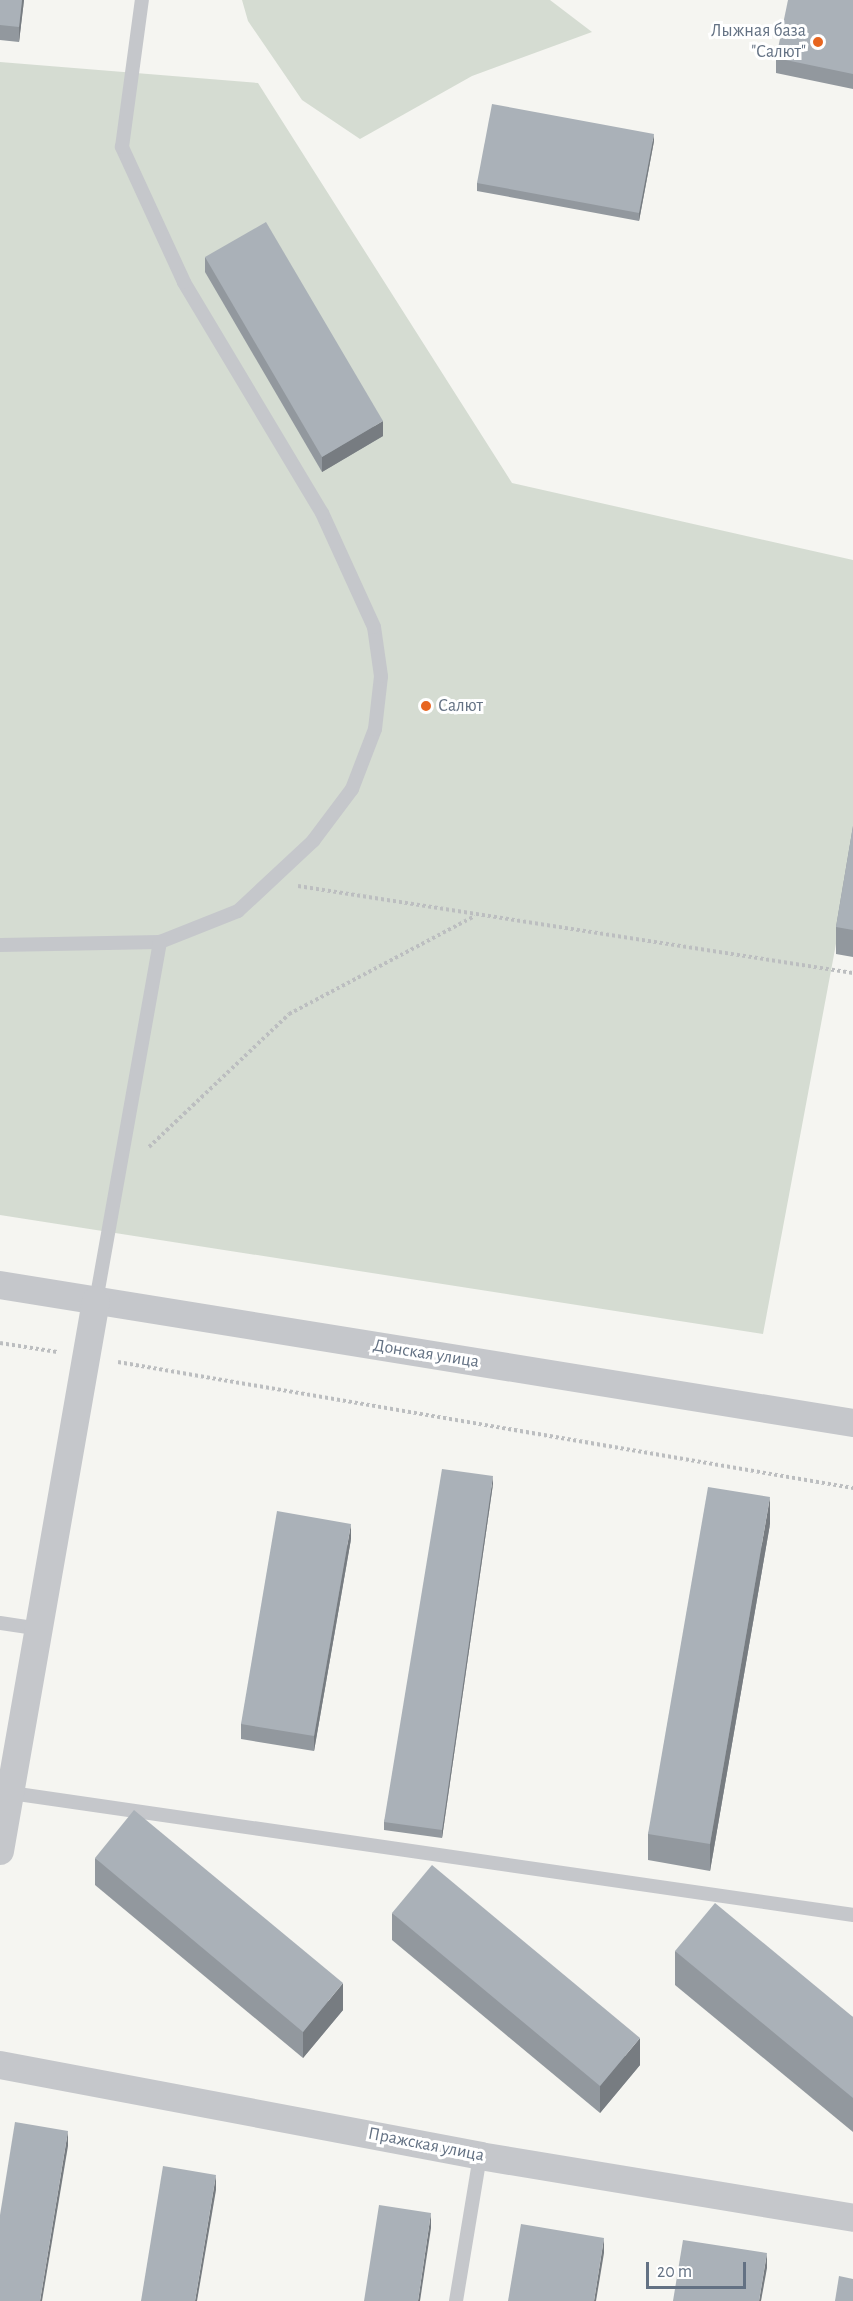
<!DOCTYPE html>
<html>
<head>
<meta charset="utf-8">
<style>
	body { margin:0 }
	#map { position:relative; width:853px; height:2301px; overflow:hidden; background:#f5f5f1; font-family:"Alegreya Sans",sans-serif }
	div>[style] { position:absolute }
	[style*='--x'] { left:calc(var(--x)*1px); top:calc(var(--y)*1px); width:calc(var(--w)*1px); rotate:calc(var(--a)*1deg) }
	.green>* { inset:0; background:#d5dcd2 }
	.path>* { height:4px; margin-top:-2px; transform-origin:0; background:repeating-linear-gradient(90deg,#bcbec0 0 3px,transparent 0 6px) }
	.service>* { height:14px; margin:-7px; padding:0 7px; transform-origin:7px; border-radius:7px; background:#c5c7cb }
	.minor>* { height:28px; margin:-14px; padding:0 14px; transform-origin:14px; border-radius:14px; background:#c5c7cb }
	.wall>* { inset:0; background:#92989e }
	.shaded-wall>* { inset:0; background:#777c81 }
	.building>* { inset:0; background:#aab1b8 }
	.dots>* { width:16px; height:16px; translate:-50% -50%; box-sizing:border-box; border:3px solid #fff; border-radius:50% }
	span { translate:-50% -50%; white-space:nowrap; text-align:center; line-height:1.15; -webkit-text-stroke:6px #fff; paint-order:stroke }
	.poi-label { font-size:18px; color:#637183 }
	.right { translate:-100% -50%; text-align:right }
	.left { translate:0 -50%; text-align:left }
	.street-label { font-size:18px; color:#637183 }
	.scale { position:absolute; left:646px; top:2262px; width:100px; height:27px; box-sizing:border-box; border:3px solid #637183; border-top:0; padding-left:8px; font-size:18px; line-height:21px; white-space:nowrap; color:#637183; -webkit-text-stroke:4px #fff; paint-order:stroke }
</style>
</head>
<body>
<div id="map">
	<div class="green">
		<div style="clip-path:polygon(242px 0,550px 0,592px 32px,472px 76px,360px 139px,302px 100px,248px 21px)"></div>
		<div style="clip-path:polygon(0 62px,258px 83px,512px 483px,853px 560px,853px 853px,763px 1334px,0 1215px)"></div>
	</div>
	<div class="path">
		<div style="--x:298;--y:886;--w:562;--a:8.91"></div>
		<div style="--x:149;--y:1147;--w:193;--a:-43.5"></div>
		<div style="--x:289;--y:1014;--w:210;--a:-27.8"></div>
		<div style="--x:0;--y:1343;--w:58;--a:9"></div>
		<div style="--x:118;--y:1362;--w:746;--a:9.73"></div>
	</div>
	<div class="service">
		<div style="--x:0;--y:945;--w:160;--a:-1.1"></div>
		<div style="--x:160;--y:942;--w:84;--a:-21.7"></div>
		<div style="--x:238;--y:911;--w:103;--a:-43"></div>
		<div style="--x:313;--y:841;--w:65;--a:-53.1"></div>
		<div style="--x:352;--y:789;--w:64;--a:-69"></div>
		<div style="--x:375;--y:729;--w:53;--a:-83.5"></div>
		<div style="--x:381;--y:676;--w:49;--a:-98.1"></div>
		<div style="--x:374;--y:627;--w:125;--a:-114.5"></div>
		<div style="--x:322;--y:513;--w:269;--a:-120.9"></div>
		<div style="--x:184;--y:282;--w:149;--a:-114.7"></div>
		<div style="--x:122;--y:147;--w:148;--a:-82.3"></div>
		<div style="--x:96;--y:1301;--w:365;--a:-79.9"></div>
		<div style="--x:0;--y:1623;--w:40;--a:8.5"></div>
		<div style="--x:11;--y:1793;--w:851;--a:8.24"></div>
		<div style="--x:456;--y:2301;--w:147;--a:-80.6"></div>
	</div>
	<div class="minor">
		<div style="--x:0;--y:1285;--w:864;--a:9.19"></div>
		<div style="--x:0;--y:1851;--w:558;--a:-80.1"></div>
		<div style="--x:0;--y:2065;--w:489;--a:10.7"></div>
		<div style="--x:480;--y:2156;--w:378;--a:9.4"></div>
	</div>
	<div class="wall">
		<div style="clip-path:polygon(0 0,24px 0,19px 42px,0 40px)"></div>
		<div style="clip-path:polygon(853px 0,853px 89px,776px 73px,776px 58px)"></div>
		<div style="clip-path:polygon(654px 141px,639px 221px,477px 191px,477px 183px)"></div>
		<div style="clip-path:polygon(205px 257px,383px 436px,322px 472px,205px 272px)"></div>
		<div style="clip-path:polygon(853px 826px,853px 957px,836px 954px,836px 927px)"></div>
		<div style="clip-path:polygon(493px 1484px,442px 1838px,384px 1830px,384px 1822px)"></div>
		<div style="clip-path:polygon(770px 1524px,710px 1871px,648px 1860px,648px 1834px)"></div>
		<div style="clip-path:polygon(351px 1539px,314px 1751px,241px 1739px,241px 1724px)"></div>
		<div style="clip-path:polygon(95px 1858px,343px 2010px,303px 2058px,95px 1885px)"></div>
		<div style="clip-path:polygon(392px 1913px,640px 2065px,600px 2113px,392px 1940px)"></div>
		<div style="clip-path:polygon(675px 1951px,853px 2017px,853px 2132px,675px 1985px)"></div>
	</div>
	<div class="shaded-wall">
		<div style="clip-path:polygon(22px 0,24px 0,19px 42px,19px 27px)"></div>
		<div style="clip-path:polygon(654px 134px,654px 141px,639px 221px,639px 213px)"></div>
		<div style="clip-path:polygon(383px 421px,383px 436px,322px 472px,322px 457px)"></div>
		<div style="clip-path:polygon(493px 1476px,493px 1484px,442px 1838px,442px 1830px)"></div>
		<div style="clip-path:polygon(770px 1497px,770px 1524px,710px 1871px,710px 1844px)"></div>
		<div style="clip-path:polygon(351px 1524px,351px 1539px,314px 1751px,314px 1736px)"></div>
		<div style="clip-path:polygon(343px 1983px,343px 2010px,303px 2058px,303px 2032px)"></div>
		<div style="clip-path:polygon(640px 2038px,640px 2065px,600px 2113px,600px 2086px)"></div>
		<div style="clip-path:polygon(68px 2131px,68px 2146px,42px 2301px,40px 2301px)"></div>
		<div style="clip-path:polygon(216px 2175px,216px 2190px,197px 2301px,195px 2301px)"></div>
		<div style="clip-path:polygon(431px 2213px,431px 2228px,420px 2301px,418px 2301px)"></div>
		<div style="clip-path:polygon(604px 2238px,604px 2253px,596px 2301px,594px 2301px)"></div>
		<div style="clip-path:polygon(767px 2253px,767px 2268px,761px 2301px,759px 2301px)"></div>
	</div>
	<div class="building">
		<div style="clip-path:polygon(0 0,22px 0,19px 27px,0 25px)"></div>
		<div style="clip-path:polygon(788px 0,853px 0,853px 74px,776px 58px)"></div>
		<div style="clip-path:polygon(492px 104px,654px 134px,639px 213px,477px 183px)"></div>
		<div style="clip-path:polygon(266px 222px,383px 421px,322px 457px,205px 257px)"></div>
		<div style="clip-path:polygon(853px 826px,853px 930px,836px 927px)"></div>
		<div style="clip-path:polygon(442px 1469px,493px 1476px,442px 1830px,384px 1822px)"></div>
		<div style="clip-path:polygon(708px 1487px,770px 1497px,710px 1844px,648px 1834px)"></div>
		<div style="clip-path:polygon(277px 1511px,351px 1524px,314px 1736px,241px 1724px)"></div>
		<div style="clip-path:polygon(134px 1810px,343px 1983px,303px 2032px,95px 1858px)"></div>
		<div style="clip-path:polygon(432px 1865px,640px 2038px,600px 2086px,392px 1913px)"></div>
		<div style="clip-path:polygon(715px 1903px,853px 2017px,853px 2098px,675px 1951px)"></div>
		<div style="clip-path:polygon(15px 2122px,68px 2131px,40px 2301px,0 2301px,0 2215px)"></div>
		<div style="clip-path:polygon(163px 2166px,216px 2175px,195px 2301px,141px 2301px)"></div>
		<div style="clip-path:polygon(379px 2205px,431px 2213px,418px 2301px,364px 2301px)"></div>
		<div style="clip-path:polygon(521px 2224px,604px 2238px,594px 2301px,508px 2301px)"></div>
		<div style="clip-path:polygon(683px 2240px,767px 2253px,759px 2301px,673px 2301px)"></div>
		<div style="clip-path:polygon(839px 2276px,853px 2279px,853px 2301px,835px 2301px)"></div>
	</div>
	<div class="dots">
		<div style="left:818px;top:42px;background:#e7651f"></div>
		<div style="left:426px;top:706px;background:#e7651f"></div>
	</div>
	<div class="poi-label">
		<span class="right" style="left:806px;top:42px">Лыжная база<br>"Салют"</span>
		<span class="left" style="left:438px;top:706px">Салют</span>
	</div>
	<div class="street-label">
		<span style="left:426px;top:1354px;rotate:9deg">Донская улица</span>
		<span style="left:426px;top:2145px;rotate:11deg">Пражская улица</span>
	</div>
	<div class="scale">20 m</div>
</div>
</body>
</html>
